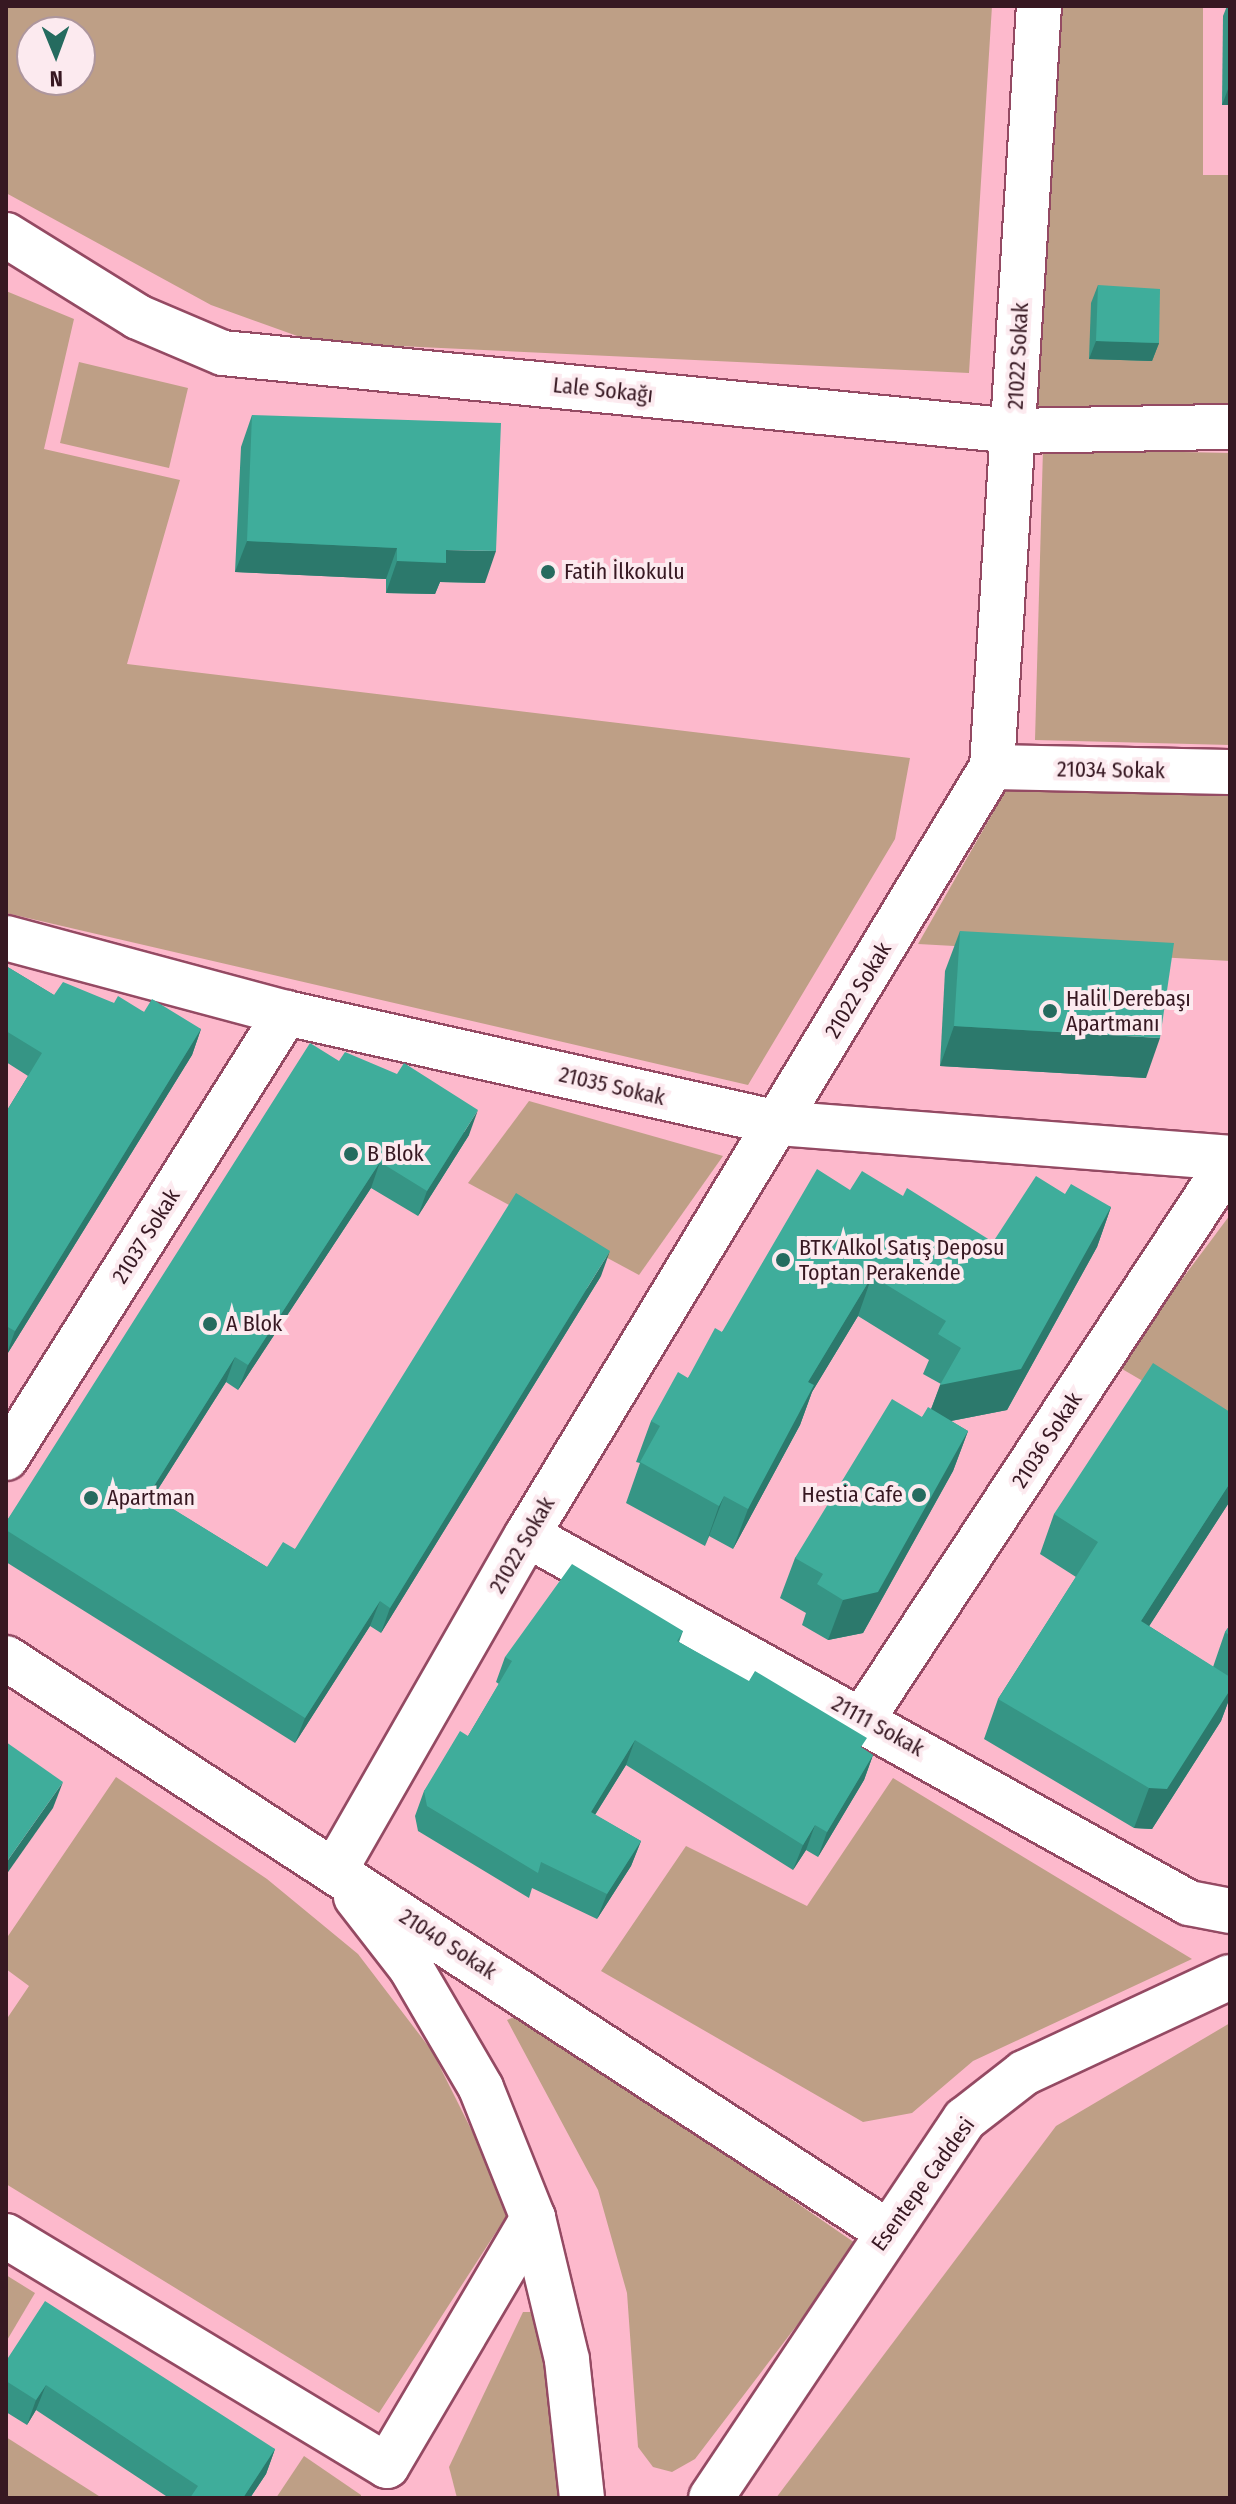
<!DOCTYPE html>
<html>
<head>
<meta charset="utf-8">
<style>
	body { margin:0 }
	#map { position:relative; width:1236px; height:2504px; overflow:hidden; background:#fdb9cc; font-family:"Fira Sans Condensed",sans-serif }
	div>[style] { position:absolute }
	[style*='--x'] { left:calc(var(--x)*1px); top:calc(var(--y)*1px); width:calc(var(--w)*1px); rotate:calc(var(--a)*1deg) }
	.green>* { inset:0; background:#be9f86 }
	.roads { filter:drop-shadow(2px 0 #944a63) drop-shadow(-2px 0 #944a63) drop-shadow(0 2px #944a63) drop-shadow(0 -2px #944a63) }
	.minor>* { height:44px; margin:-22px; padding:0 22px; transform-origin:22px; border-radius:22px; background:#fff }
	.major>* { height:44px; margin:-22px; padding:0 22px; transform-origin:22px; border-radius:22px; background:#fff }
	.wall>* { inset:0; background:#369585 }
	.shaded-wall>* { inset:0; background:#2c796c }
	.building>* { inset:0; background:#3fad9b }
	.dots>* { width:22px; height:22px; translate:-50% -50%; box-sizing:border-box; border:4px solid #fceaef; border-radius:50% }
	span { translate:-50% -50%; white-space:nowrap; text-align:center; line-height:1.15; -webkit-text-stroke:8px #fceaef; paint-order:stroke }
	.street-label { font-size:22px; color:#371822 }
	.poi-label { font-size:22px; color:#371822 }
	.left { translate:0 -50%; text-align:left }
	.right { translate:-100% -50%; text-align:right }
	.frame { position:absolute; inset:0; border:8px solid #371822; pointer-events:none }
	.north { position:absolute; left:16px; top:16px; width:80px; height:80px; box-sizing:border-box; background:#fceaef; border:2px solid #ad969d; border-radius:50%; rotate:179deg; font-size:22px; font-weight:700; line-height:32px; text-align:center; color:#371822 }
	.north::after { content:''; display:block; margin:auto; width:28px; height:36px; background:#256b5f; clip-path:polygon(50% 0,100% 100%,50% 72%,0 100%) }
</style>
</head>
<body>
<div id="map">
	<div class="green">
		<div style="clip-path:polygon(evenodd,6px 6px,992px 6px,969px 373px,314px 342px,211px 305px,6px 193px,6px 6px,32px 32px,80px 32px,80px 80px,32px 80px,32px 32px)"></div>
		<div style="clip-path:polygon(1055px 6px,1203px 6px,1203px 175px,1230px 175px,1230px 415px,1035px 416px)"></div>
		<div style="clip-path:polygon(6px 291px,74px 319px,44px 449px,180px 480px,127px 664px,910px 758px,895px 839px,748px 1085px,6px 913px)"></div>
		<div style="clip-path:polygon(79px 362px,188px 388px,169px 468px,60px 443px)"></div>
		<div style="clip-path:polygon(1043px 449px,1230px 453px,1230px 745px,1035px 740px)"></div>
		<div style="clip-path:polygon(1007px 788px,1230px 795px,1230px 961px,918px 944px)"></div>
		<div style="clip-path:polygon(529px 1101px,723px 1156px,639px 1275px,468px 1183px)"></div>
		<div style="clip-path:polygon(1230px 1215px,1230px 1432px,1117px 1366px)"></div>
		<div style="clip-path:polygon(116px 1777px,267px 1879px,358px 1954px,432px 2051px,511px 2209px,379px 2413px,6px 2184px,6px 2020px,29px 1986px,6px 1969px,6px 1939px)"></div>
		<div style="clip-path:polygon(893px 1778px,1192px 1959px,973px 2061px,912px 2113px,863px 2122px,601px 1971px,686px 1846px,807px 1906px)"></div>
		<div style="clip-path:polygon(522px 2014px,858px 2245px,695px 2459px,672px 2472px,653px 2467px,638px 2447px,627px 2293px,598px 2190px,507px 2020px)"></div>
		<div style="clip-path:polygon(1230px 2023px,1230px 2498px,776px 2498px,1056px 2126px)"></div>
		<div style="clip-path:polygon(6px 2275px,35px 2293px,6px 2342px)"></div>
		<div style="clip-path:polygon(523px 2312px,542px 2312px,564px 2498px,457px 2498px,449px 2467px)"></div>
		<div style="clip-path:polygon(6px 2437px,102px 2498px,6px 2498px)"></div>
		<div style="clip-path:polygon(304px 2456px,361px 2495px,361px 2498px,276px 2498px)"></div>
	</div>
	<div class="roads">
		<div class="minor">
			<div style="--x:6;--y:235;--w:155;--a:31.8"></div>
			<div style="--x:138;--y:317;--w:92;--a:23"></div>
			<div style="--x:223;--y:353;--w:795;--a:5.63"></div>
			<div style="--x:1014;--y:431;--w:216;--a:-1.1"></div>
			<div style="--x:992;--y:767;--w:238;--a:1.2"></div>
			<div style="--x:6;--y:938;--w:290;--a:15"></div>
			<div style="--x:286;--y:1013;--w:504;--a:12.6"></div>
			<div style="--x:778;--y:1123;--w:453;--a:4.4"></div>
			<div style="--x:6;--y:1458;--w:526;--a:-57.82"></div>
			<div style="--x:527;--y:1535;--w:757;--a:29.07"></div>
			<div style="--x:1189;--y:1903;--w:42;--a:11"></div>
			<div style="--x:6;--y:1658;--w:1052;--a:33.06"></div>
			<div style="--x:863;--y:1718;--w:667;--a:-56.62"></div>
			<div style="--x:335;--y:1870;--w:386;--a:-60.2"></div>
			<div style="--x:527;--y:1535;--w:898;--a:-58.81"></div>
			<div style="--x:992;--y:767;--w:762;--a:-86.47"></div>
			<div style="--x:356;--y:1897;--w:90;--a:52.2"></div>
			<div style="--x:411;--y:1968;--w:139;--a:59.7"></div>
			<div style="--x:481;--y:2088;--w:140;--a:68.2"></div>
			<div style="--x:533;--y:2218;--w:146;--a:76.5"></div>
			<div style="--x:567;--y:2360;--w:139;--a:83.8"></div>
			<div style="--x:6;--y:2236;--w:445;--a:31.1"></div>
			<div style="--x:387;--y:2466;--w:288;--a:-59.5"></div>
		</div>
		<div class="major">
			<div style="--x:711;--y:2498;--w:456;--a:-56.2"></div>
			<div style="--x:965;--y:2119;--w:75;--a:-37.9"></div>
			<div style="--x:1024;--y:2073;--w:227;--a:-25"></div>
		</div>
	</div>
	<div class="wall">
		<div style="clip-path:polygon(1227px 6px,1230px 6px,1230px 105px,1222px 105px,1223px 16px)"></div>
		<div style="clip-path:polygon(1098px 285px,1159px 343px,1152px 361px,1089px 359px,1091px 303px)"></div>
		<div style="clip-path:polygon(252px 415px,485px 583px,440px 582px,435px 594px,386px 593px,386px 579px,235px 572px,241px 447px)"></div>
		<div style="clip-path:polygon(960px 931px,1146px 1078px,940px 1066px,945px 971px)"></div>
		<div style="clip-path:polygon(6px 966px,54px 995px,114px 1003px,201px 1029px,192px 1055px,6px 1356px,6px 1112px,28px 1076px,6px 1062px)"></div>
		<div style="clip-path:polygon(339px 1061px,469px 1135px,418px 1216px,371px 1188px,238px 1390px,226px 1382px,153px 1497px,267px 1567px,295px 1549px,601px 1276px,381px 1633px,370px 1626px,295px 1743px,6px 1562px,6px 1522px)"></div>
		<div style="clip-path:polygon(850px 1190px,903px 1196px,993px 1242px,1065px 1194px,1111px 1207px,1097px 1247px,1007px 1410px,951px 1421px,968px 1431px,953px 1471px,863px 1633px,828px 1640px,802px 1625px,806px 1613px,780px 1598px,795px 1558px,922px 1417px,931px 1409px,941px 1384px,923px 1374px,929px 1360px,858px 1316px,812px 1392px,800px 1425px,733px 1549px,709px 1536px,705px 1546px,626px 1503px,640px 1463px,636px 1462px,651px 1421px,688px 1378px,722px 1332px)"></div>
		<div style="clip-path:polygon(1230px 1412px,1230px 1501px,1149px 1626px,1213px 1667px,1225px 1632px,1230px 1625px,1230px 1697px,1221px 1721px,1152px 1829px,1134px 1828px,984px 1739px,998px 1699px,1076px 1577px,1040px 1554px,1054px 1514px)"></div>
		<div style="clip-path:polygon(683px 1631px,679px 1642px,873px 1755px,864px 1780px,818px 1857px,806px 1850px,793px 1870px,626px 1765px,595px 1815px,641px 1841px,631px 1866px,597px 1919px,532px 1888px,529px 1898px,418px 1831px,415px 1816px,424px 1791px,468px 1736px,499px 1684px,496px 1682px,505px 1657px)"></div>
		<div style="clip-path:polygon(6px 2361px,275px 2449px,266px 2474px,250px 2498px,169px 2498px,36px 2410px,27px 2425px,6px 2412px)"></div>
	</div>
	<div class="shaded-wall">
		<div style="clip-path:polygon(1230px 84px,1230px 105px,1222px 105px)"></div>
		<div style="clip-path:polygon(1096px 341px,1159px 343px,1152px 361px,1089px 359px)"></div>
		<div style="clip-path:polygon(247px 541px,397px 548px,386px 579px,235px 572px)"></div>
		<div style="clip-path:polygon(446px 550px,496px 551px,485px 583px,440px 582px,435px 594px,386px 593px,397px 561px)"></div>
		<div style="clip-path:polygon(954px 1026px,1160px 1038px,1146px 1078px,940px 1066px)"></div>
		<div style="clip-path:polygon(201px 1029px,192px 1055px,6px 1356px,15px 1331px)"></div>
		<div style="clip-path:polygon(478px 1110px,469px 1135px,418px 1216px,427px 1191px)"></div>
		<div style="clip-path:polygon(380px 1162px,371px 1188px,238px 1390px,248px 1365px)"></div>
		<div style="clip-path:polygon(1111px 1207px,1097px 1247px,1007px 1410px,925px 1426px,940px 1385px)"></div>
		<div style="clip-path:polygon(610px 1251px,601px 1276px,381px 1633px,390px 1608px)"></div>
		<div style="clip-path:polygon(872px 1276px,858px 1316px,812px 1392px,800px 1425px,733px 1549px,748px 1509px,808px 1382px)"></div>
		<div style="clip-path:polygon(235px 1357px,226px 1382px,139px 1519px,149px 1494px)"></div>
		<div style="clip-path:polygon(968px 1431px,953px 1471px,863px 1633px,828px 1640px,843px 1600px)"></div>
		<div style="clip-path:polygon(1230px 1483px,1230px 1501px,1126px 1662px,1141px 1621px)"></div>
		<div style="clip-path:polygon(724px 1496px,709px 1536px,705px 1546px,719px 1506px)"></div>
		<div style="clip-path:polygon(380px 1601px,370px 1626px,295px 1743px,305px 1718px)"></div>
		<div style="clip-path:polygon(1230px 1690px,1230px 1697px,1221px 1721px,1152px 1829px,1134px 1828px,1149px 1788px)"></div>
		<div style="clip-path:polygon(635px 1740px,626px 1765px,581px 1837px,591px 1812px)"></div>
		<div style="clip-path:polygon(873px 1755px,864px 1780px,818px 1857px,827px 1832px)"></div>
		<div style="clip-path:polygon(63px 1782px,53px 1808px,6px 1875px,6px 1865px,8px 1860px)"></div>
		<div style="clip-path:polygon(815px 1825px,806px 1850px,793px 1870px,803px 1845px)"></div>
		<div style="clip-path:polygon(641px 1841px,631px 1866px,597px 1919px,607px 1894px)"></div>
		<div style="clip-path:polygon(46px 2385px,36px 2410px,27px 2425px,36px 2400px)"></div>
		<div style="clip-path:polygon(275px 2449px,266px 2474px,250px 2498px,243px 2498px)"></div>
	</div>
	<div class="building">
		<div style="clip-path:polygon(1098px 285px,1160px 289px,1159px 343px,1096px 341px)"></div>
		<div style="clip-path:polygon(252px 415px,501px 423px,496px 551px,446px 550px,446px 563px,397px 561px,397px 548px,247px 541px)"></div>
		<div style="clip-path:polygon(960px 931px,1174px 943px,1160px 1038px,954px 1026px)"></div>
		<div style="clip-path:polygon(6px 966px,54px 995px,63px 982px,114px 1003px,118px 996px,144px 1012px,152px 999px,201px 1029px,15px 1331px,6px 1326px,6px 1112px,42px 1053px,6px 1031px)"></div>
		<div style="clip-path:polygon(310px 1043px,339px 1061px,345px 1052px,397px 1074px,404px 1063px,478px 1110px,427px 1191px,380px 1162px,248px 1365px,235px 1357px,149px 1494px,267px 1567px,283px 1542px,295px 1549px,516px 1193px,610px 1251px,390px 1608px,380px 1601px,305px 1718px,6px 1530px,6px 1522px)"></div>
		<div style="clip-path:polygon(817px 1169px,850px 1190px,862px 1171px,903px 1196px,907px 1188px,993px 1242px,1036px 1176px,1065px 1194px,1071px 1184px,1111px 1207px,1021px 1369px,940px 1385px,961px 1348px,938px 1334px,946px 1321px,872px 1276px,808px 1382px,814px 1385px,748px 1509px,724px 1496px,719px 1506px,640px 1462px,660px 1426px,651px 1421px,678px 1372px,688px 1378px,715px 1328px,722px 1332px)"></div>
		<div style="clip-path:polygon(1153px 1363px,1230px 1412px,1230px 1483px,1141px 1621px,1230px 1677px,1230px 1690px,1167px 1789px,1149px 1788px,998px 1699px,1098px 1542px,1054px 1514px)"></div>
		<div style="clip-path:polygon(892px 1399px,922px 1417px,928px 1407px,968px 1431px,878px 1592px,843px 1600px,817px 1584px,823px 1574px,795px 1558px)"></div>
		<div style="clip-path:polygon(572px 1564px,683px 1631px,677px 1641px,749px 1681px,755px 1671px,867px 1738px,861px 1747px,873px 1755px,827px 1832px,815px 1825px,803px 1845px,635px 1740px,591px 1812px,641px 1841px,607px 1894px,541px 1862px,538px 1873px,427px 1806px,424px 1791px,460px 1731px,468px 1736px,512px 1661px,505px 1657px)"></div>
		<div style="clip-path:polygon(1230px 1625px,1230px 1636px,1225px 1632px)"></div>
		<div style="clip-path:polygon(6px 1742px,63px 1782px,8px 1860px,6px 1859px)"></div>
		<div style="clip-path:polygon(45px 2301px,275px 2449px,243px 2498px,190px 2498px,198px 2486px,46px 2385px,36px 2400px,6px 2381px,6px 2361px)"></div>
	</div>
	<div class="dots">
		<div style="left:548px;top:572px;background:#256b5f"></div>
		<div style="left:1050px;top:1011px;background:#256b5f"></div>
		<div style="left:351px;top:1154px;background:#256b5f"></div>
		<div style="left:783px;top:1260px;background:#256b5f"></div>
		<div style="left:210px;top:1324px;background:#256b5f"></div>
		<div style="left:919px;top:1495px;background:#256b5f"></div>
		<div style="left:91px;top:1498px;background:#256b5f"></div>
	</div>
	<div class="street-label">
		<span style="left:1018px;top:356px;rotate:-87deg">21022 Sokak</span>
		<span style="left:603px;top:390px;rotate:6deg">Lale Sokağı</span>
		<span style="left:1111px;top:770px;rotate:1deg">21034 Sokak</span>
		<span style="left:858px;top:990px;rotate:-59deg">21022 Sokak</span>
		<span style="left:612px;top:1086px;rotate:13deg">21035 Sokak</span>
		<span style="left:146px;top:1236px;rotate:-58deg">21037 Sokak</span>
		<span style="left:1047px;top:1440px;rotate:-57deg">21036 Sokak</span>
		<span style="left:522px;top:1545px;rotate:-60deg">21022 Sokak</span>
		<span style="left:878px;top:1726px;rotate:29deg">21111 Sokak</span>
		<span style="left:448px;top:1944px;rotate:33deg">21040 Sokak</span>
		<span style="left:923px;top:2184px;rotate:-54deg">Esentepe Caddesi</span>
	</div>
	<div class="poi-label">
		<span class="left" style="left:564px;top:572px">Fatih İlkokulu</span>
		<span class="left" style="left:1066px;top:1011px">Halil Derebaşı<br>Apartmanı</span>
		<span class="left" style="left:367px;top:1154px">B Blok</span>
		<span class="left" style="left:799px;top:1260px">BTK Alkol Satış Deposu<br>Toptan Perakende</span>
		<span class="left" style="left:226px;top:1324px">A Blok</span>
		<span class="right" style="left:903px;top:1495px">Hestia Cafe</span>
		<span class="left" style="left:107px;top:1498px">Apartman</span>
	</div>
	<div class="frame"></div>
	<div class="north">N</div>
</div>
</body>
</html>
